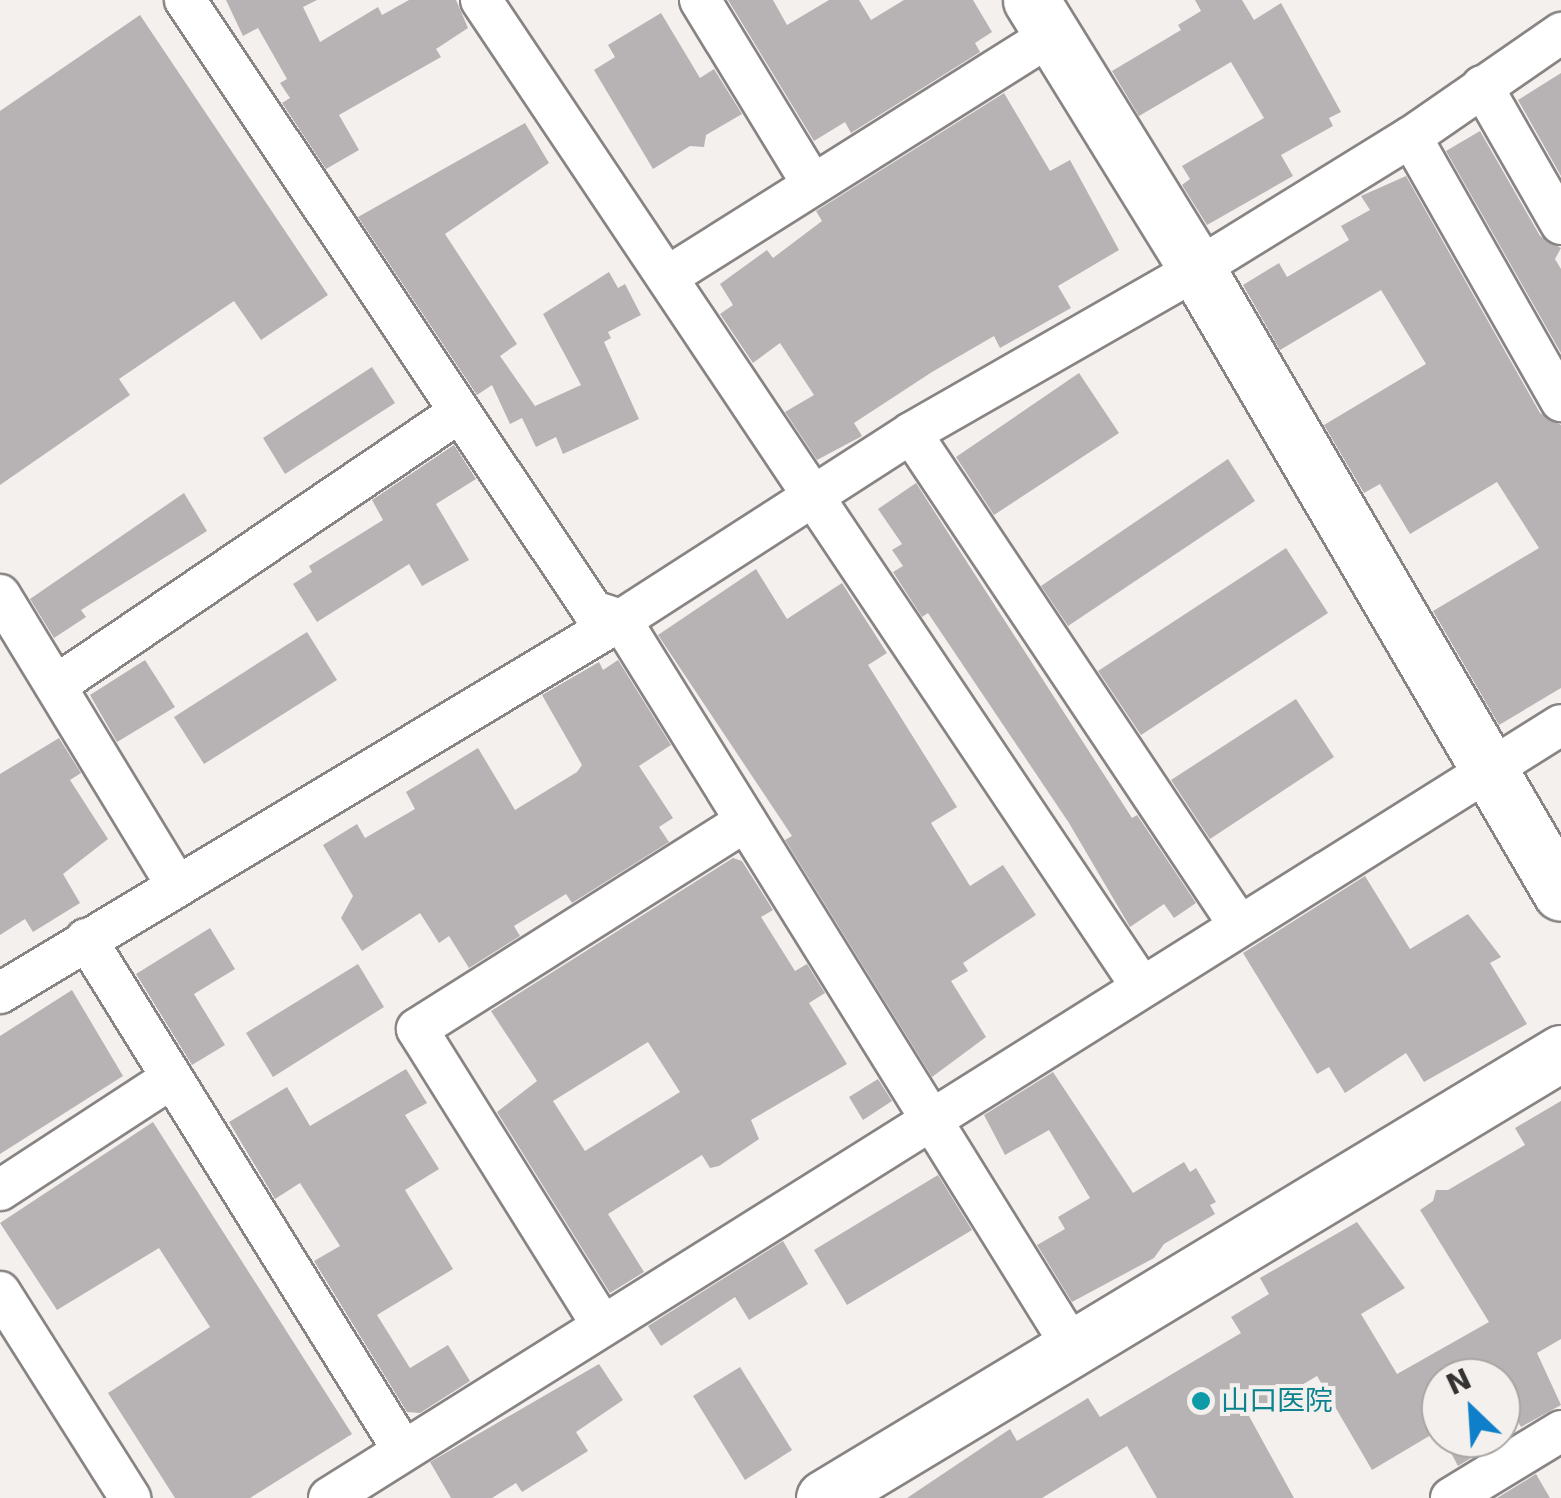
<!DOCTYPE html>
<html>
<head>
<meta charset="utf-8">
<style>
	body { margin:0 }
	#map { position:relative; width:1561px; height:1498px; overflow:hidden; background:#f4f0ee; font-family:"DejaVu Sans","Noto Sans JP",sans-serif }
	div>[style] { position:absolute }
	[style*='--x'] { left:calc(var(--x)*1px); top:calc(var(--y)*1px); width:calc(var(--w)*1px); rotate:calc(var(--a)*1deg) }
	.building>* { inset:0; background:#b7b3b4 }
	.roads { filter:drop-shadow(2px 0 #888483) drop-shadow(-2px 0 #888483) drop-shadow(0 2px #888483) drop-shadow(0 -2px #888483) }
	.street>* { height:40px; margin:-20px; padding:0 20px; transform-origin:20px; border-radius:20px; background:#fff }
	.secondary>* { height:55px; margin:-27.5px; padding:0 27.5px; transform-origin:27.5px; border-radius:27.5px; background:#fff }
	.dots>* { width:28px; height:28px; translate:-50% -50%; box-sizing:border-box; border:5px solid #f4f0ee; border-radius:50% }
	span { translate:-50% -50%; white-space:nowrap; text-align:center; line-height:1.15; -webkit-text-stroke:8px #f4f0ee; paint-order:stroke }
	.culture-label { font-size:28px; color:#0d838f }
	.left { translate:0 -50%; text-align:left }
	.north { position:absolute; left:1421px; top:1358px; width:100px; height:100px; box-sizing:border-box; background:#f4f0ee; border:2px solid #a8a5a3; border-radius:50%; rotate:335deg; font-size:28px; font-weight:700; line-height:40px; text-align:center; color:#353433 }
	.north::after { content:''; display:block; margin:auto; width:35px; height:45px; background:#0e7fc8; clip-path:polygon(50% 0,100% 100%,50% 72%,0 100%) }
</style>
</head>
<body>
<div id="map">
	<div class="building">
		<div style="clip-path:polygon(226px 0,317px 0,303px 7px,320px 42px,378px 7px,382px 15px,409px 0,456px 0,468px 28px,436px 49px,441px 57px,339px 115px,359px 150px,326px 169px,282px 103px,290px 98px,280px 83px,287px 79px,258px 28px,243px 36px)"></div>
		<div style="clip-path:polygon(728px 0,773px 0,787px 25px,829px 0,859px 0,871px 20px,904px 0,973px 0,992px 32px,975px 43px,980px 52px,851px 133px,845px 122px,814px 141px)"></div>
		<div style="clip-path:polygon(1195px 0,1242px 0,1254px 20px,1281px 3px,1341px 112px,1329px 118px,1333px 126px,1281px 155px,1293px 176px,1207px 225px,1182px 185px,1190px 179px,1182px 166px,1264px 118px,1231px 62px,1139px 116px,1112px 71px,1181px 30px,1178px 25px,1201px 11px)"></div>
		<div style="clip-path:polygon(661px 13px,700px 78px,714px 69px,742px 114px,706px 135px,704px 147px,690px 146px,653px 169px,594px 70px,615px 57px,608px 45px)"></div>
		<div style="clip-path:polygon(140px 15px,328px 295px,261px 340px,234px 301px,119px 379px,130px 395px,0 485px,0 111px)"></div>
		<div style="clip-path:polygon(1561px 73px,1561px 176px,1518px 100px)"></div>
		<div style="clip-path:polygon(1004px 93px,1050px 171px,1070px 160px,1119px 250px,1058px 286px,1071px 308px,1000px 348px,994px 336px,932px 372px,854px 423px,862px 436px,817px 460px,785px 412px,814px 395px,780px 343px,753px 363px,720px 314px,733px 305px,720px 284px,767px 250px,773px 258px,822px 221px,816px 211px)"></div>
		<div style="clip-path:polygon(525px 123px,549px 163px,445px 234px,517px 344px,500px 356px,535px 406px,581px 385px,543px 314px,609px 272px,618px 288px,625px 284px,641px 315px,608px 332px,611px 338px,604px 342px,639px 419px,563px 454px,556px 437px,536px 447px,522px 418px,510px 424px,492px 385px,477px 395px,358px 217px)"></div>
		<div style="clip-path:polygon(1480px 131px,1540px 236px,1561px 248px,1555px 259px,1561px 269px,1561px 353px,1446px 151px)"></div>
		<div style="clip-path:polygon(1406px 176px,1540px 413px,1561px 425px,1561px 688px,1499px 725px,1433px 611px,1539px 548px,1497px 482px,1410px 534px,1380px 484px,1364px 493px,1324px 425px,1426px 364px,1381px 290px,1280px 350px,1243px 285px,1279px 263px,1287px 277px,1349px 240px,1341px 226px,1370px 210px,1361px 196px)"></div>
		<div style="clip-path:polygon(372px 367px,395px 403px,285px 474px,263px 438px)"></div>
		<div style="clip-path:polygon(1079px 373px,1119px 433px,994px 515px,956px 457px)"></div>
		<div style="clip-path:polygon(454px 445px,476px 479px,436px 504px,469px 560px,422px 586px,409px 564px,317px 622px,293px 584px,312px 572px,309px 566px,383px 520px,372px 500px)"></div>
		<div style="clip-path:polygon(1228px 459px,1255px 501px,1068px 626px,1041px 586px)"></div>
		<div style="clip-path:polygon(916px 483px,1132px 818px,1137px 815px,1196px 903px,1174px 918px,1164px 904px,1130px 927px,1069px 823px,928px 613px,922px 617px,893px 572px,903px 566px,892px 550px,902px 544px,878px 509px)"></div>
		<div style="clip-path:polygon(184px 493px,207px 531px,81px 610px,86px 617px,54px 638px,30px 599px)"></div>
		<div style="clip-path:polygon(1286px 548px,1328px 613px,1141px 735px,1098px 671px)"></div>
		<div style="clip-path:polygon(756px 569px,787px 619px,842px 583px,887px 653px,868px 665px,957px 807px,931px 823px,970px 886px,1003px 865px,1036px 915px,963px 963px,968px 971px,951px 981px,986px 1037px,932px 1077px,785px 840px,792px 836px,658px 635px)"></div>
		<div style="clip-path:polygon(307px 632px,337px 680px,204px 764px,174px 717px)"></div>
		<div style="clip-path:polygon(145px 660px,175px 707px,117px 742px,90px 695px)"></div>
		<div style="clip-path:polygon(618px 660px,671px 745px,639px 766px,673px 818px,659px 827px,669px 842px,572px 903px,566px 894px,514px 926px,520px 936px,469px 968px,449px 936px,439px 943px,420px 913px,362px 951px,341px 918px,353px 896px,323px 845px,357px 824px,365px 838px,415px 809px,406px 792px,478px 748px,515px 810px,577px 772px,582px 765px,542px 695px,599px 662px,603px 670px)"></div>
		<div style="clip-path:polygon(1296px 699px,1334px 757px,1210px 839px,1171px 780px)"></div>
		<div style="clip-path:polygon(59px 738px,81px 773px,70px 780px,108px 839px,63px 874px,80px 903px,33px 932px,25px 919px,0 935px,0 774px)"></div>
		<div style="clip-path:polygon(evenodd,733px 858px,742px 861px,773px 910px,761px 917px,795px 971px,807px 964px,825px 993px,809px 1003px,847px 1064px,751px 1120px,759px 1139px,719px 1166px,710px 1168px,702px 1155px,608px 1214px,644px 1272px,610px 1293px,497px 1112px,537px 1081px,491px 1011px,733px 858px,648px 1042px,680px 1092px,585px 1151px,553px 1101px,648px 1042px)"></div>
		<div style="clip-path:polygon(1365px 876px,1410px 949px,1468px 914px,1501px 957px,1490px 963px,1527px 1024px,1424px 1082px,1406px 1053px,1345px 1093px,1329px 1067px,1317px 1074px,1243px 953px)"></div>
		<div style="clip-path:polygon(210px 928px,235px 969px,194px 994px,225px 1045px,192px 1065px,136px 974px)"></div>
		<div style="clip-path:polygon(358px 964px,384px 1007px,273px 1077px,246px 1033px)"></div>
		<div style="clip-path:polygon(72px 990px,123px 1076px,0 1154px,0 1036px)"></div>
		<div style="clip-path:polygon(406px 1069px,427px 1103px,405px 1115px,439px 1169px,405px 1190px,453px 1269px,377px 1315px,410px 1368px,448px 1345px,470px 1381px,420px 1413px,407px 1412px,314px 1261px,340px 1246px,300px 1183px,275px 1199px,229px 1122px,287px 1087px,310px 1126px)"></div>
		<div style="clip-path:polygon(1053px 1072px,1133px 1193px,1184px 1162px,1190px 1172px,1196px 1168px,1216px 1202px,1210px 1205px,1215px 1214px,1164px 1244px,1154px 1258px,1072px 1302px,1037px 1245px,1065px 1229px,1058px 1217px,1090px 1198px,1049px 1130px,1005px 1155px,984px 1115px)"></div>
		<div style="clip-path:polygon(878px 1079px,892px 1101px,863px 1120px,849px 1097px)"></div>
		<div style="clip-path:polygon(1561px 1101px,1561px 1339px,1537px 1353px,1561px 1405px,1521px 1427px,1501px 1392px,1501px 1378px,1489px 1370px,1475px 1378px,1441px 1378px,1441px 1429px,1372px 1470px,1317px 1376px,1249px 1416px,1294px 1498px,1157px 1498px,1127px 1446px,1042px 1498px,907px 1498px,1010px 1429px,1017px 1441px,1088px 1398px,1100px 1417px,1241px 1333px,1231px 1317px,1269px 1294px,1260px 1278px,1357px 1222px,1405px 1288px,1361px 1314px,1397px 1374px,1489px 1322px,1420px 1210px,1433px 1201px,1436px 1190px,1448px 1190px,1525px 1145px,1515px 1128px)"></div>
		<div style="clip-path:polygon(153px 1122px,352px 1434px,250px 1498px,175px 1498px,108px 1393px,210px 1327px,159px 1248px,57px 1310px,0 1223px)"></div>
		<div style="clip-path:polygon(938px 1175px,972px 1230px,847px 1305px,814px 1250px)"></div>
		<div style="clip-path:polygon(783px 1241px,808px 1284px,749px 1320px,735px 1297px,661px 1346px,648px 1326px)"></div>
		<div style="clip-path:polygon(599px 1364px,623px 1400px,576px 1432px,588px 1451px,522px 1492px,516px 1483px,492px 1498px,451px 1498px,430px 1462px)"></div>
		<div style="clip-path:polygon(740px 1367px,792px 1450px,745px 1480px,693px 1396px)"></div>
		<div style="clip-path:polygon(1443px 1438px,1504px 1438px,1458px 1466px)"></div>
		<div style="clip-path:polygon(1536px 1474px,1550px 1498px,1497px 1498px)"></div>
	</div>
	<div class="roads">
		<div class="street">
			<div style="--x:185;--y:0;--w:735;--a:56.27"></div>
			<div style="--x:593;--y:611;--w:29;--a:18"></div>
			<div style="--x:621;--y:620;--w:857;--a:58.16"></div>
			<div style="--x:481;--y:0;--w:1187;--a:56.2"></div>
			<div style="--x:700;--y:0;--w:213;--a:58.6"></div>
			<div style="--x:1482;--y:86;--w:159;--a:60.2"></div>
			<div style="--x:1411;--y:137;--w:304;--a:60.4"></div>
			<div style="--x:667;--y:277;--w:454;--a:-32.2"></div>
			<div style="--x:911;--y:433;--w:591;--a:56.31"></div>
			<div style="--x:0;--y:595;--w:341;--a:58.7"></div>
			<div style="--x:58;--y:684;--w:485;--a:-34.1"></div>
			<div style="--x:86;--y:939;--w:601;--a:58.19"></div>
			<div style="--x:0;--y:993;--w:724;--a:-30.99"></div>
			<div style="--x:621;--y:620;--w:345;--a:-32.8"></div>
			<div style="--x:911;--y:433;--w:330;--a:-29.8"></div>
			<div style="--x:1197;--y:269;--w:251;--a:-31.7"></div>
			<div style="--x:1411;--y:137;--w:183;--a:-34.7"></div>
			<div style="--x:0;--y:1190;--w:205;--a:-33.1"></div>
			<div style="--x:0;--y:1292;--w:244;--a:57.7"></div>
			<div style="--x:602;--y:1325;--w:349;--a:-122"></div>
			<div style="--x:417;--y:1029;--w:389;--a:-32.3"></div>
			<div style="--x:329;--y:1498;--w:1454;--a:-32.11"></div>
			<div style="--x:1451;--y:1498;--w:129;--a:-31.3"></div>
		</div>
		<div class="secondary">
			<div style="--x:1031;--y:0;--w:316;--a:58.3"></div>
			<div style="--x:1197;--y:269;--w:722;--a:59.74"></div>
			<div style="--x:824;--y:1498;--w:861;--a:-31.12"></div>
		</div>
	</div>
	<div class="dots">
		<div style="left:1201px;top:1401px;background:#0f9aa8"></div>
	</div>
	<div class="culture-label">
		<span class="left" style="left:1221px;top:1401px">山口医院</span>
	</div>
	<div class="north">N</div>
</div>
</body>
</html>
